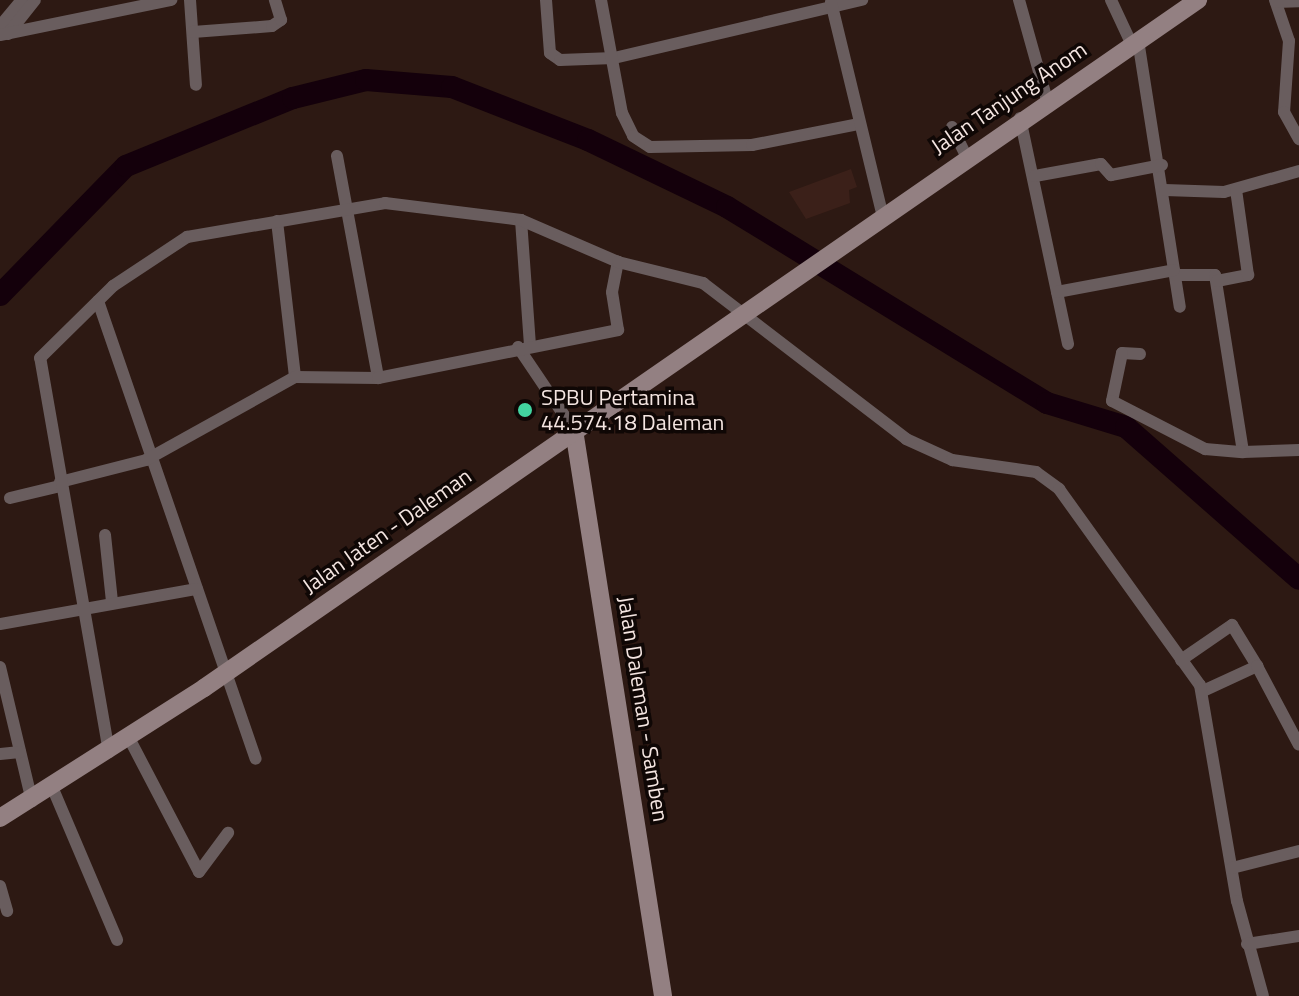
<!DOCTYPE html>
<html>
<head>
<meta charset="utf-8">
<style>
	body { margin:0 }
	#map { position:relative; width:1299px; height:996px; overflow:hidden; background:#2d1913; font-family:"Titillium Web",sans-serif }
	div>[style] { position:absolute }
	[style*='--x'] { left:calc(var(--x)*1px); top:calc(var(--y)*1px); width:calc(var(--w)*1px); rotate:calc(var(--a)*1deg) }
	.built>* { inset:0; background:#3b2019 }
	.river>* { height:22px; margin:-11px; padding:0 11px; transform-origin:11px; border-radius:11px; background:#14000b }
	.street>* { height:12px; margin:-6px; padding:0 6px; transform-origin:6px; border-radius:6px; background:#695d5e }
	.secondary>* { height:18px; margin:-9px; padding:0 9px; transform-origin:9px; border-radius:9px; background:#938082 }
	.dots>* { width:22px; height:22px; translate:-50% -50%; box-sizing:border-box; border:4px solid #0f0705; border-radius:50% }
	span { translate:-50% -50%; white-space:nowrap; text-align:center; line-height:1.15; -webkit-text-stroke:7px #0f0705; paint-order:stroke }
	.street-label { font-size:22px; color:#f4e5e1 }
	.poi-label { font-size:22px; color:#f4e5e1 }
	.left { translate:0 -50%; text-align:left }
</style>
</head>
<body>
<div id="map">
	<div class="built">
		<div style="clip-path:polygon(851px 169px,857px 187px,849px 190px,850px 203px,806px 219px,789px 192px)"></div>
	</div>
	<div class="river">
		<div style="--x:0;--y:295;--w:180;--a:-45.7"></div>
		<div style="--x:126;--y:166;--w:180;--a:-22.2"></div>
		<div style="--x:293;--y:98;--w:75;--a:-13.9"></div>
		<div style="--x:366;--y:80;--w:86;--a:4.7"></div>
		<div style="--x:452;--y:87;--w:146;--a:21.3"></div>
		<div style="--x:588;--y:140;--w:154;--a:25.7"></div>
		<div style="--x:727;--y:207;--w:375;--a:31.5"></div>
		<div style="--x:1047;--y:403;--w:83;--a:16.9"></div>
		<div style="--x:1126;--y:427;--w:230;--a:41.3"></div>
	</div>
	<div class="street">
		<div style="--x:190;--y:0;--w:85;--a:86"></div>
		<div style="--x:546;--y:0;--w:53;--a:85.7"></div>
		<div style="--x:550;--y:53;--w:12;--a:35"></div>
		<div style="--x:560;--y:60;--w:54;--a:-2.1"></div>
		<div style="--x:614;--y:58;--w:255;--a:-13.2"></div>
		<div style="--x:601;--y:0;--w:115;--a:79.5"></div>
		<div style="--x:622;--y:113;--w:25;--a:64"></div>
		<div style="--x:633;--y:136;--w:20;--a:33"></div>
		<div style="--x:650;--y:147;--w:102;--a:-1.1"></div>
		<div style="--x:752;--y:145;--w:108;--a:-11.2"></div>
		<div style="--x:1019;--y:0;--w:104;--a:74.4"></div>
		<div style="--x:1111;--y:0;--w:50;--a:65"></div>
		<div style="--x:1275;--y:0;--w:43;--a:71.1"></div>
		<div style="--x:1289;--y:41;--w:71;--a:94"></div>
		<div style="--x:1284;--y:112;--w:31;--a:61"></div>
		<div style="--x:831;--y:2;--w:221;--a:76.4"></div>
		<div style="--x:1276;--y:2;--w:23;--a:-2"></div>
		<div style="--x:0;--y:26;--w:34;--a:-50"></div>
		<div style="--x:193;--y:32;--w:79;--a:-4.3"></div>
		<div style="--x:272;--y:26;--w:11;--a:-34"></div>
		<div style="--x:281;--y:20;--w:21;--a:-107"></div>
		<div style="--x:8;--y:34;--w:43;--a:-51.5"></div>
		<div style="--x:0;--y:35;--w:175;--a:-11.6"></div>
		<div style="--x:1138;--y:40;--w:270;--a:81.1"></div>
		<div style="--x:1020;--y:118;--w:231;--a:78"></div>
		<div style="--x:952;--y:127;--w:30;--a:64"></div>
		<div style="--x:337;--y:156;--w:226;--a:79.5"></div>
		<div style="--x:1035;--y:176;--w:67;--a:-10.3"></div>
		<div style="--x:1101;--y:164;--w:15;--a:48"></div>
		<div style="--x:1111;--y:175;--w:52;--a:-11.1"></div>
		<div style="--x:1165;--y:190;--w:59;--a:1.9"></div>
		<div style="--x:1224;--y:192;--w:78;--a:-15.6"></div>
		<div style="--x:521;--y:220;--w:125;--a:85.9"></div>
		<div style="--x:277;--y:221;--w:157;--a:83.4"></div>
		<div style="--x:1175;--y:275;--w:40;--a:0"></div>
		<div style="--x:1215;--y:275;--w:179;--a:81"></div>
		<div style="--x:1243;--y:452;--w:56;--a:-2"></div>
		<div style="--x:1217;--y:281;--w:32;--a:-11"></div>
		<div style="--x:1248;--y:275;--w:86;--a:-98"></div>
		<div style="--x:1057;--y:292;--w:119;--a:-10.6"></div>
		<div style="--x:98;--y:301;--w:484;--a:71"></div>
		<div style="--x:518;--y:347;--w:100;--a:56"></div>
		<div style="--x:1140;--y:354;--w:18;--a:-177"></div>
		<div style="--x:1122;--y:353;--w:49;--a:101.8"></div>
		<div style="--x:1112;--y:401;--w:105;--a:27.3"></div>
		<div style="--x:1205;--y:449;--w:38;--a:5"></div>
		<div style="--x:60;--y:482;--w:89;--a:-14.3"></div>
		<div style="--x:146;--y:460;--w:171;--a:-29.1"></div>
		<div style="--x:295;--y:377;--w:83;--a:0.7"></div>
		<div style="--x:378;--y:378;--w:245;--a:-11.3"></div>
		<div style="--x:618;--y:330;--w:38;--a:-99"></div>
		<div style="--x:612;--y:292;--w:31;--a:-79"></div>
		<div style="--x:10;--y:498;--w:51;--a:-13.5"></div>
		<div style="--x:105;--y:535;--w:67;--a:84"></div>
		<div style="--x:0;--y:624;--w:200;--a:-10.1"></div>
		<div style="--x:1181;--y:660;--w:62;--a:-34.5"></div>
		<div style="--x:1232;--y:625;--w:48;--a:58.6"></div>
		<div style="--x:0;--y:667;--w:138;--a:76.6"></div>
		<div style="--x:1203;--y:691;--w:60;--a:-24.8"></div>
		<div style="--x:1257;--y:666;--w:89;--a:62"></div>
		<div style="--x:129;--y:738;--w:151;--a:62.4"></div>
		<div style="--x:199;--y:872;--w:49;--a:-53.4"></div>
		<div style="--x:109;--y:752;--w:400;--a:-99.9"></div>
		<div style="--x:40;--y:358;--w:103;--a:-44.6"></div>
		<div style="--x:113;--y:286;--w:89;--a:-33.5"></div>
		<div style="--x:187;--y:237;--w:201;--a:-9.7"></div>
		<div style="--x:385;--y:203;--w:137;--a:7.1"></div>
		<div style="--x:521;--y:220;--w:106;--a:23.4"></div>
		<div style="--x:618;--y:262;--w:88;--a:13.9"></div>
		<div style="--x:703;--y:283;--w:256;--a:37.5"></div>
		<div style="--x:906;--y:439;--w:51;--a:24.5"></div>
		<div style="--x:952;--y:460;--w:85;--a:8.1"></div>
		<div style="--x:1036;--y:472;--w:29;--a:36"></div>
		<div style="--x:1059;--y:489;--w:241;--a:54.3"></div>
		<div style="--x:1200;--y:685;--w:219;--a:80.3"></div>
		<div style="--x:1237;--y:901;--w:98;--a:74.7"></div>
		<div style="--x:0;--y:754;--w:20;--a:-6"></div>
		<div style="--x:53;--y:789;--w:164;--a:67"></div>
		<div style="--x:1232;--y:868;--w:69;--a:-14.2"></div>
		<div style="--x:0;--y:886;--w:26;--a:74"></div>
		<div style="--x:1247;--y:944;--w:53;--a:-8.7"></div>
	</div>
	<div class="secondary">
		<div style="--x:574;--y:430;--w:573;--a:81.06"></div>
		<div style="--x:0;--y:818;--w:242;--a:-32.5"></div>
		<div style="--x:204;--y:688;--w:1209;--a:-34.69"></div>
	</div>
	<div class="dots">
		<div style="left:525px;top:410px;background:#42d4a0"></div>
	</div>
	<div class="street-label">
		<span style="left:1009px;top:98px;rotate:-34deg">Jalan Tanjung Anom</span>
		<span style="left:387px;top:531px;rotate:-35deg">Jalan Jaten - Daleman</span>
		<span style="left:643px;top:709px;rotate:81deg">Jalan Daleman - Samben</span>
	</div>
	<div class="poi-label">
		<span class="left" style="left:541px;top:410px">SPBU Pertamina<br>44.574.18 Daleman</span>
	</div>
</div>
</body>
</html>
